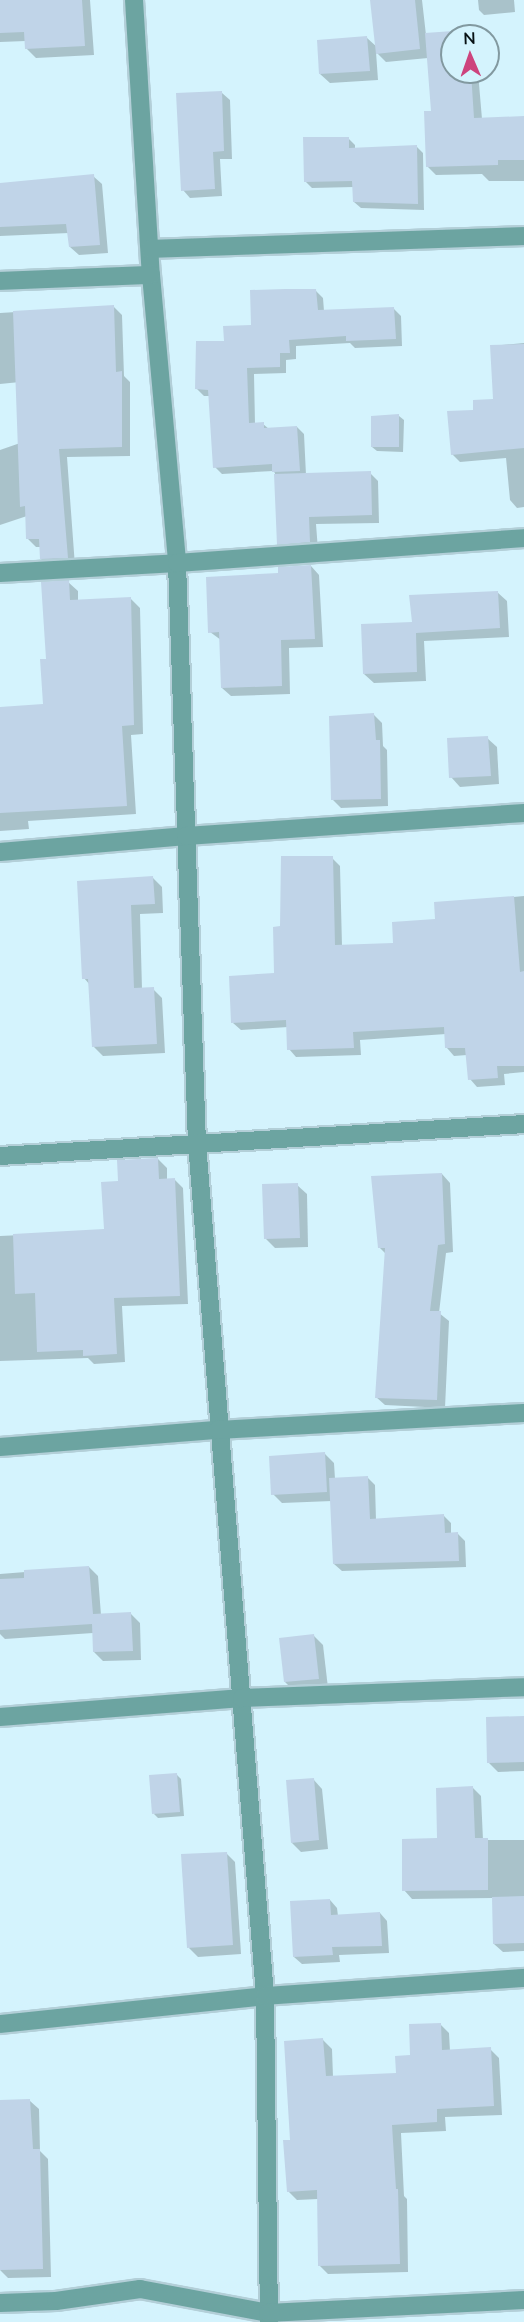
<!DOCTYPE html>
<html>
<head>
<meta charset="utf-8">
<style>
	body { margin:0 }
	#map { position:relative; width:524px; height:2322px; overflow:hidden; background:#d4f3fd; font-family:Lato,sans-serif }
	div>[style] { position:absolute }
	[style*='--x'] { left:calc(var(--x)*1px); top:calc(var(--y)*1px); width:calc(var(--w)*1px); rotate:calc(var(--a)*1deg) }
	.shadow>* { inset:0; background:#0003 }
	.building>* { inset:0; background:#c0d4e8 }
	.roads { filter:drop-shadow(2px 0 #b3cfd8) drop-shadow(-2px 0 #b3cfd8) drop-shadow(0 2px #b3cfd8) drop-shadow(0 -2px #b3cfd8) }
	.minor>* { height:18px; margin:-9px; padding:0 9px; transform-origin:9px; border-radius:9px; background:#6ca4a1 }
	span { translate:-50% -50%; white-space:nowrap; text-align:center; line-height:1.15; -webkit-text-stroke:4.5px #d4f3fd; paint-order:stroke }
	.north { position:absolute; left:440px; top:24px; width:60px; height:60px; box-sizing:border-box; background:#d4f3fd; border:2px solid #8299a0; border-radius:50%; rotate:358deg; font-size:16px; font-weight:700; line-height:24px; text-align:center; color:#071114 }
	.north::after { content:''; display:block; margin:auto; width:21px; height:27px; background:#cd437d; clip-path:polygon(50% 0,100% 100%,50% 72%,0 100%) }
</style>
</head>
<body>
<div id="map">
	<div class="shadow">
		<div style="clip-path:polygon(0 0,90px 0,94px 55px,36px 58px,26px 48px,26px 41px,0 42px)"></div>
		<div style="clip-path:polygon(372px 0,422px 0,426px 35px,467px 32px,471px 36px,452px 36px,452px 72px,478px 72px,482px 119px,524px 118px,524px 181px,489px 181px,482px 174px,436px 175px,427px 166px,433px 113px,428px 58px,386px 62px,376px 52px,378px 80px,330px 83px,320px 74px,367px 38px,377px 47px)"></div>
		<div style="clip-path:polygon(478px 0,514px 0,515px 12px,484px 15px,479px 10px)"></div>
		<div style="clip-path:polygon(222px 93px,230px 100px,232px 159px,220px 159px,222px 196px,190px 198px,183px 190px)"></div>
		<div style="clip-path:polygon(348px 138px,355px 145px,355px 149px,417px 147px,423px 153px,424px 210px,361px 208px,354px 202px,354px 187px,312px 188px,305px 181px)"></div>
		<div style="clip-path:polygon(93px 176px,102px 184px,108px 253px,79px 255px,70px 247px,69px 233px,0 236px,0 184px)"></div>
		<div style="clip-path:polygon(316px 291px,323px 298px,324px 311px,394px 309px,401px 316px,402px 346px,355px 348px,350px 343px,296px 346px,296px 359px,286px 360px,286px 373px,254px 374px,255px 424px,263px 424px,269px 429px,297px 427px,304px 434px,306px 475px,370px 473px,378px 481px,379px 523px,316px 524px,318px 550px,286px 552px,278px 544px,275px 473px,273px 471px,222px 474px,215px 467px,210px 396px,204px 396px,197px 389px,225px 342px)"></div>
		<div style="clip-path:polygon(113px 306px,122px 315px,124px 376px,130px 382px,130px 456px,67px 457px,75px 566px,50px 567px,41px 559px,40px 547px,36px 547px,28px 539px,27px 516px,0 525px,0 450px,23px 442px,20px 382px,0 384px,0 313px)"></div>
		<div style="clip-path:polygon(524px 343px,524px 507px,517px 508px,510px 500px,506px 458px,460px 462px,452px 454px,475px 411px,495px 400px,491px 346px)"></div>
		<div style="clip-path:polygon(399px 416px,404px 420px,403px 452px,377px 451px,372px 447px)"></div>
		<div style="clip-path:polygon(311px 566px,319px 575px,323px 647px,289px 648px,290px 694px,231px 696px,222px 688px,221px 640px,210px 632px,280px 574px)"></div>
		<div style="clip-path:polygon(68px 582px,78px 591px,78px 601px,130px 598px,140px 608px,143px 734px,131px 735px,136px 814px,28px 821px,29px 829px,0 831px,0 709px,44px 705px,47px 660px)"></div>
		<div style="clip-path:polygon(497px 592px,507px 601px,509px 637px,424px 641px,426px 681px,374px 683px,364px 674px,414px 624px)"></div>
		<div style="clip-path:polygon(374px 715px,382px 723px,383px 746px,387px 750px,388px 806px,341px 808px,333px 800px)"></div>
		<div style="clip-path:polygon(487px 738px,497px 747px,499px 784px,460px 787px,451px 777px)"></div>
		<div style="clip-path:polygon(332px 858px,340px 866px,342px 946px,395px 944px,436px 921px,435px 904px,524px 896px,524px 1072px,504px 1074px,505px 1085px,477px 1087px,470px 1079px,467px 1055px,454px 1056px,447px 1048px,446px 1034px,360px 1040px,361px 1055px,296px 1057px,289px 1049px,288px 1027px,241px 1030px,233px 1023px,276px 974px,282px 928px)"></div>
		<div style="clip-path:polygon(153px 878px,162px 887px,163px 913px,140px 914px,142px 989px,153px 989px,162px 998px,165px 1053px,103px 1056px,94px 1047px,90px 985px,84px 978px,79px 882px)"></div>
		<div style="clip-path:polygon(158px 1159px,167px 1168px,167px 1180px,174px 1179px,183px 1188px,188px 1304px,122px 1306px,125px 1362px,94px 1364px,88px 1358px,0 1361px,0 1236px,106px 1231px,120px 1183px)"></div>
		<div style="clip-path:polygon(442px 1174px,450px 1183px,453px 1252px,446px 1253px,439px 1313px,449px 1321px,445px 1408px,385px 1405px,376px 1397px,386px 1254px,379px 1247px)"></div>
		<div style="clip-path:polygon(297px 1185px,307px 1194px,308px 1247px,275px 1248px,266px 1239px)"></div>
		<div style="clip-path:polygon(325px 1454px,334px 1463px,335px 1479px,367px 1477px,375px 1485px,376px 1520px,444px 1516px,451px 1523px,451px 1534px,458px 1534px,465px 1541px,466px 1567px,342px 1571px,334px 1564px,332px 1501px,282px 1503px,273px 1494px)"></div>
		<div style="clip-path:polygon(89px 1567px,98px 1576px,101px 1615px,131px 1614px,140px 1623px,141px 1660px,103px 1661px,94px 1652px,93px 1633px,5px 1639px,0 1634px,0 1574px)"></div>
		<div style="clip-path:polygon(314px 1636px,323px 1645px,328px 1688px,294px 1691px,285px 1682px)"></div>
		<div style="clip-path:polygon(524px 1717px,524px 1771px,498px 1772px,489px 1763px)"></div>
		<div style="clip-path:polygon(177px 1775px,181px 1779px,184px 1816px,158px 1818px,154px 1814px)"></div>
		<div style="clip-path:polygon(313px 1779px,322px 1789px,328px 1849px,301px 1852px,292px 1843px)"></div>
		<div style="clip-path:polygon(473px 1788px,481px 1796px,483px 1840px,524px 1840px,524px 1951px,503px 1952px,494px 1944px,493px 1898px,412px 1899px,404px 1890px)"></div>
		<div style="clip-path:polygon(226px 1853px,235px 1862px,241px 1954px,198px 1957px,189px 1948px)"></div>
		<div style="clip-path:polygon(330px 1900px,337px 1908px,338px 1916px,380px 1913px,387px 1921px,389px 1953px,339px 1955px,340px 1962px,302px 1964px,294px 1957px)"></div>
		<div style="clip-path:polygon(440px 2024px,449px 2033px,450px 2051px,490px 2049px,499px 2058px,502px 2115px,445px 2117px,446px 2131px,401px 2133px,404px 2196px,407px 2199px,408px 2272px,328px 2274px,319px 2265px,318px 2199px,297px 2200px,288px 2191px,292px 2141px,323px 2040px,332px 2049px,333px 2077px,398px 2074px)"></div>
		<div style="clip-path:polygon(0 2101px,30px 2101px,39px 2109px,40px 2151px,48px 2159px,51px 2277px,8px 2278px,0 2270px)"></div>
	</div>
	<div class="building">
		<div style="clip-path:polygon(0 0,82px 0,85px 46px,25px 49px,24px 32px,0 33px)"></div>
		<div style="clip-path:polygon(370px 0,415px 0,420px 49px,376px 54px)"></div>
		<div style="clip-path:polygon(467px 30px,468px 36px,452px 36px,452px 72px,471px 72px,474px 118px,524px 116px,524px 160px,498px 160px,498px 165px,426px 167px,424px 111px,431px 111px,425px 33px)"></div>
		<div style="clip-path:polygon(367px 36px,370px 71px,319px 74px,317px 40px)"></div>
		<div style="clip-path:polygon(222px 91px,224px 151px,213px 152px,215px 189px,181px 191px,176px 93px)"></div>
		<div style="clip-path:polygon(303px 137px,349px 137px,349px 148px,417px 145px,418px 204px,353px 202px,352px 181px,304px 182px)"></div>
		<div style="clip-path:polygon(94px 174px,100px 245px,69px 247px,66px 224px,0 227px,0 183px)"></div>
		<div style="clip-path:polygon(285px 289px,316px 289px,318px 310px,394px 307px,396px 339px,346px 341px,346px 336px,289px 340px,290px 353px,280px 353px,280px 367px,247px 368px,249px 423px,264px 422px,264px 428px,297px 426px,300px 471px,272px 472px,272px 464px,213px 468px,208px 390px,195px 389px,196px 341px,224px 341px,223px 326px,251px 325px,250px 290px)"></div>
		<div style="clip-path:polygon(114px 305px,116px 372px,122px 371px,122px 447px,59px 449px,68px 558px,40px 559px,39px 539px,26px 539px,25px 506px,20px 507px,13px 311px)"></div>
		<div style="clip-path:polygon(524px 344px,524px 448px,451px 455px,447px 411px,473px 410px,473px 400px,493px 399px,490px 345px)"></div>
		<div style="clip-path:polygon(399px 414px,399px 447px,371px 447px,371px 416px)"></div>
		<div style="clip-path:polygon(371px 471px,372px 515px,309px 517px,310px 542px,277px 545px,274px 474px)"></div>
		<div style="clip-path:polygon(311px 565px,315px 639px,281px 640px,282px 686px,221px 688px,219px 632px,208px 633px,206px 577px,278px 573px,278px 567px)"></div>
		<div style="clip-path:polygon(69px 580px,70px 600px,131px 597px,134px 725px,122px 726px,127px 806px,0 813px,0 707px,43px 704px,40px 659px,46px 659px,41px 582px)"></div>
		<div style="clip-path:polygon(498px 591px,500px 628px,416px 633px,417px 672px,363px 674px,361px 624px,412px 622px,409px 595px)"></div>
		<div style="clip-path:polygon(374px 713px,376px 740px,380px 740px,381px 799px,331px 800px,329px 716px)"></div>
		<div style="clip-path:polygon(488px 736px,491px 776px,449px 778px,447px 738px)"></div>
		<div style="clip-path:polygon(281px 856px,333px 856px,335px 945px,393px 943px,392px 922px,435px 919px,434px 902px,514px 896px,520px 972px,524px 971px,524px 1066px,497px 1066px,498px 1078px,468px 1080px,465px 1048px,445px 1048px,444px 1027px,353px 1032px,354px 1048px,287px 1050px,286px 1020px,231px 1023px,229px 976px,274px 973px,273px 927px,280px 926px)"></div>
		<div style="clip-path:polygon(153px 876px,155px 904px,131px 905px,134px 988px,154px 987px,157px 1044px,92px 1047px,88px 979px,82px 979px,77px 881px)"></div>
		<div style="clip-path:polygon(158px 1158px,159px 1179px,175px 1178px,180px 1296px,114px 1298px,117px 1354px,83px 1356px,83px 1350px,37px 1352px,35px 1293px,15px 1294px,13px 1234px,104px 1229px,101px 1182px,118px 1181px,117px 1160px)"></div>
		<div style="clip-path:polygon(442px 1173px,445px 1244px,438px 1245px,430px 1311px,441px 1311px,437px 1400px,375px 1398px,385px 1248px,378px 1248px,371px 1176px)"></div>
		<div style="clip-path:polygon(298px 1183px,300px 1238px,264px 1239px,262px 1184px)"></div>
		<div style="clip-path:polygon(325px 1452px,327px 1492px,271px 1495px,269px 1456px)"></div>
		<div style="clip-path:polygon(368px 1476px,370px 1519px,444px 1514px,445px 1533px,458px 1532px,459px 1561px,333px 1564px,329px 1478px)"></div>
		<div style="clip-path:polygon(89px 1566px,93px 1614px,131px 1612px,133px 1651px,93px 1652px,92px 1624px,0 1630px,0 1579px,24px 1578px,24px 1570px)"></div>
		<div style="clip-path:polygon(314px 1634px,319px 1679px,284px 1682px,279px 1638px)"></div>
		<div style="clip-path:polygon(524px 1716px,524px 1762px,487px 1763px,486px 1717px)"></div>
		<div style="clip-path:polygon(177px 1773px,180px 1812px,152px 1814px,149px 1775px)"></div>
		<div style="clip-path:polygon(314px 1778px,319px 1840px,291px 1843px,286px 1780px)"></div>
		<div style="clip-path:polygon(473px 1786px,475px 1838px,488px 1838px,488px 1890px,402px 1891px,402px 1839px,437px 1838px,436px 1788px)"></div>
		<div style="clip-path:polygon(227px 1852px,233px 1945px,187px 1948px,181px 1854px)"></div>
		<div style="clip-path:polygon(524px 1896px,524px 1943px,493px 1944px,492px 1897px)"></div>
		<div style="clip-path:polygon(330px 1899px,331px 1915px,380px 1912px,382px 1946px,332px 1947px,333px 1955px,293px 1957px,290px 1901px)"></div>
		<div style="clip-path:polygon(441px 2023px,442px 2050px,491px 2047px,494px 2106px,437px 2109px,437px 2122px,392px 2125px,396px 2189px,398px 2189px,400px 2264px,318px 2266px,317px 2190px,287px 2192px,283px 2140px,290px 2140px,284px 2041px,323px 2038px,326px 2076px,396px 2073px,395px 2056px,410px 2055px,409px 2024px)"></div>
		<div style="clip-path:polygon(30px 2099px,33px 2149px,40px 2149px,43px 2269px,0 2270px,0 2100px)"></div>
	</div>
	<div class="roads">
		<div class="minor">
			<div style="--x:134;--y:0;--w:276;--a:86.5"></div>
			<div style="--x:151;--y:275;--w:289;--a:84.8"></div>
			<div style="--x:177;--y:563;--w:580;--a:88.03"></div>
			<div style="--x:197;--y:1143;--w:856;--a:85.44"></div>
			<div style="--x:265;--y:1996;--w:326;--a:89.3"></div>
			<div style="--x:150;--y:249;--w:374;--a:-2"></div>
			<div style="--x:0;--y:281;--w:151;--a:-2.3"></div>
			<div style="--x:0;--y:573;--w:177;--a:-3.2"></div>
			<div style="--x:177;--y:563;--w:348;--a:-4.1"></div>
			<div style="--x:0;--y:852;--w:187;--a:-4.9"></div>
			<div style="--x:186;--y:836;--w:339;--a:-3.9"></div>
			<div style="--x:0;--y:1156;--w:525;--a:-3.49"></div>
			<div style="--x:0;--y:1447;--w:219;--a:-4.5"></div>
			<div style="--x:218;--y:1430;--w:306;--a:-3.2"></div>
			<div style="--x:0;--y:1717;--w:243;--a:-4.5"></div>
			<div style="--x:242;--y:1698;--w:282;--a:-2.2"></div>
			<div style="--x:0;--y:2024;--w:266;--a:-6"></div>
			<div style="--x:265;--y:1996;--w:260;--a:-4"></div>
			<div style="--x:0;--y:2303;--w:56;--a:-2"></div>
			<div style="--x:56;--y:2301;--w:85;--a:-8.1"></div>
			<div style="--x:140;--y:2289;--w:130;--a:10.6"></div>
			<div style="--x:268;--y:2313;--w:256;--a:-2.9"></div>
		</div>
	</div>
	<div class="north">N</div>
</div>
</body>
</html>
